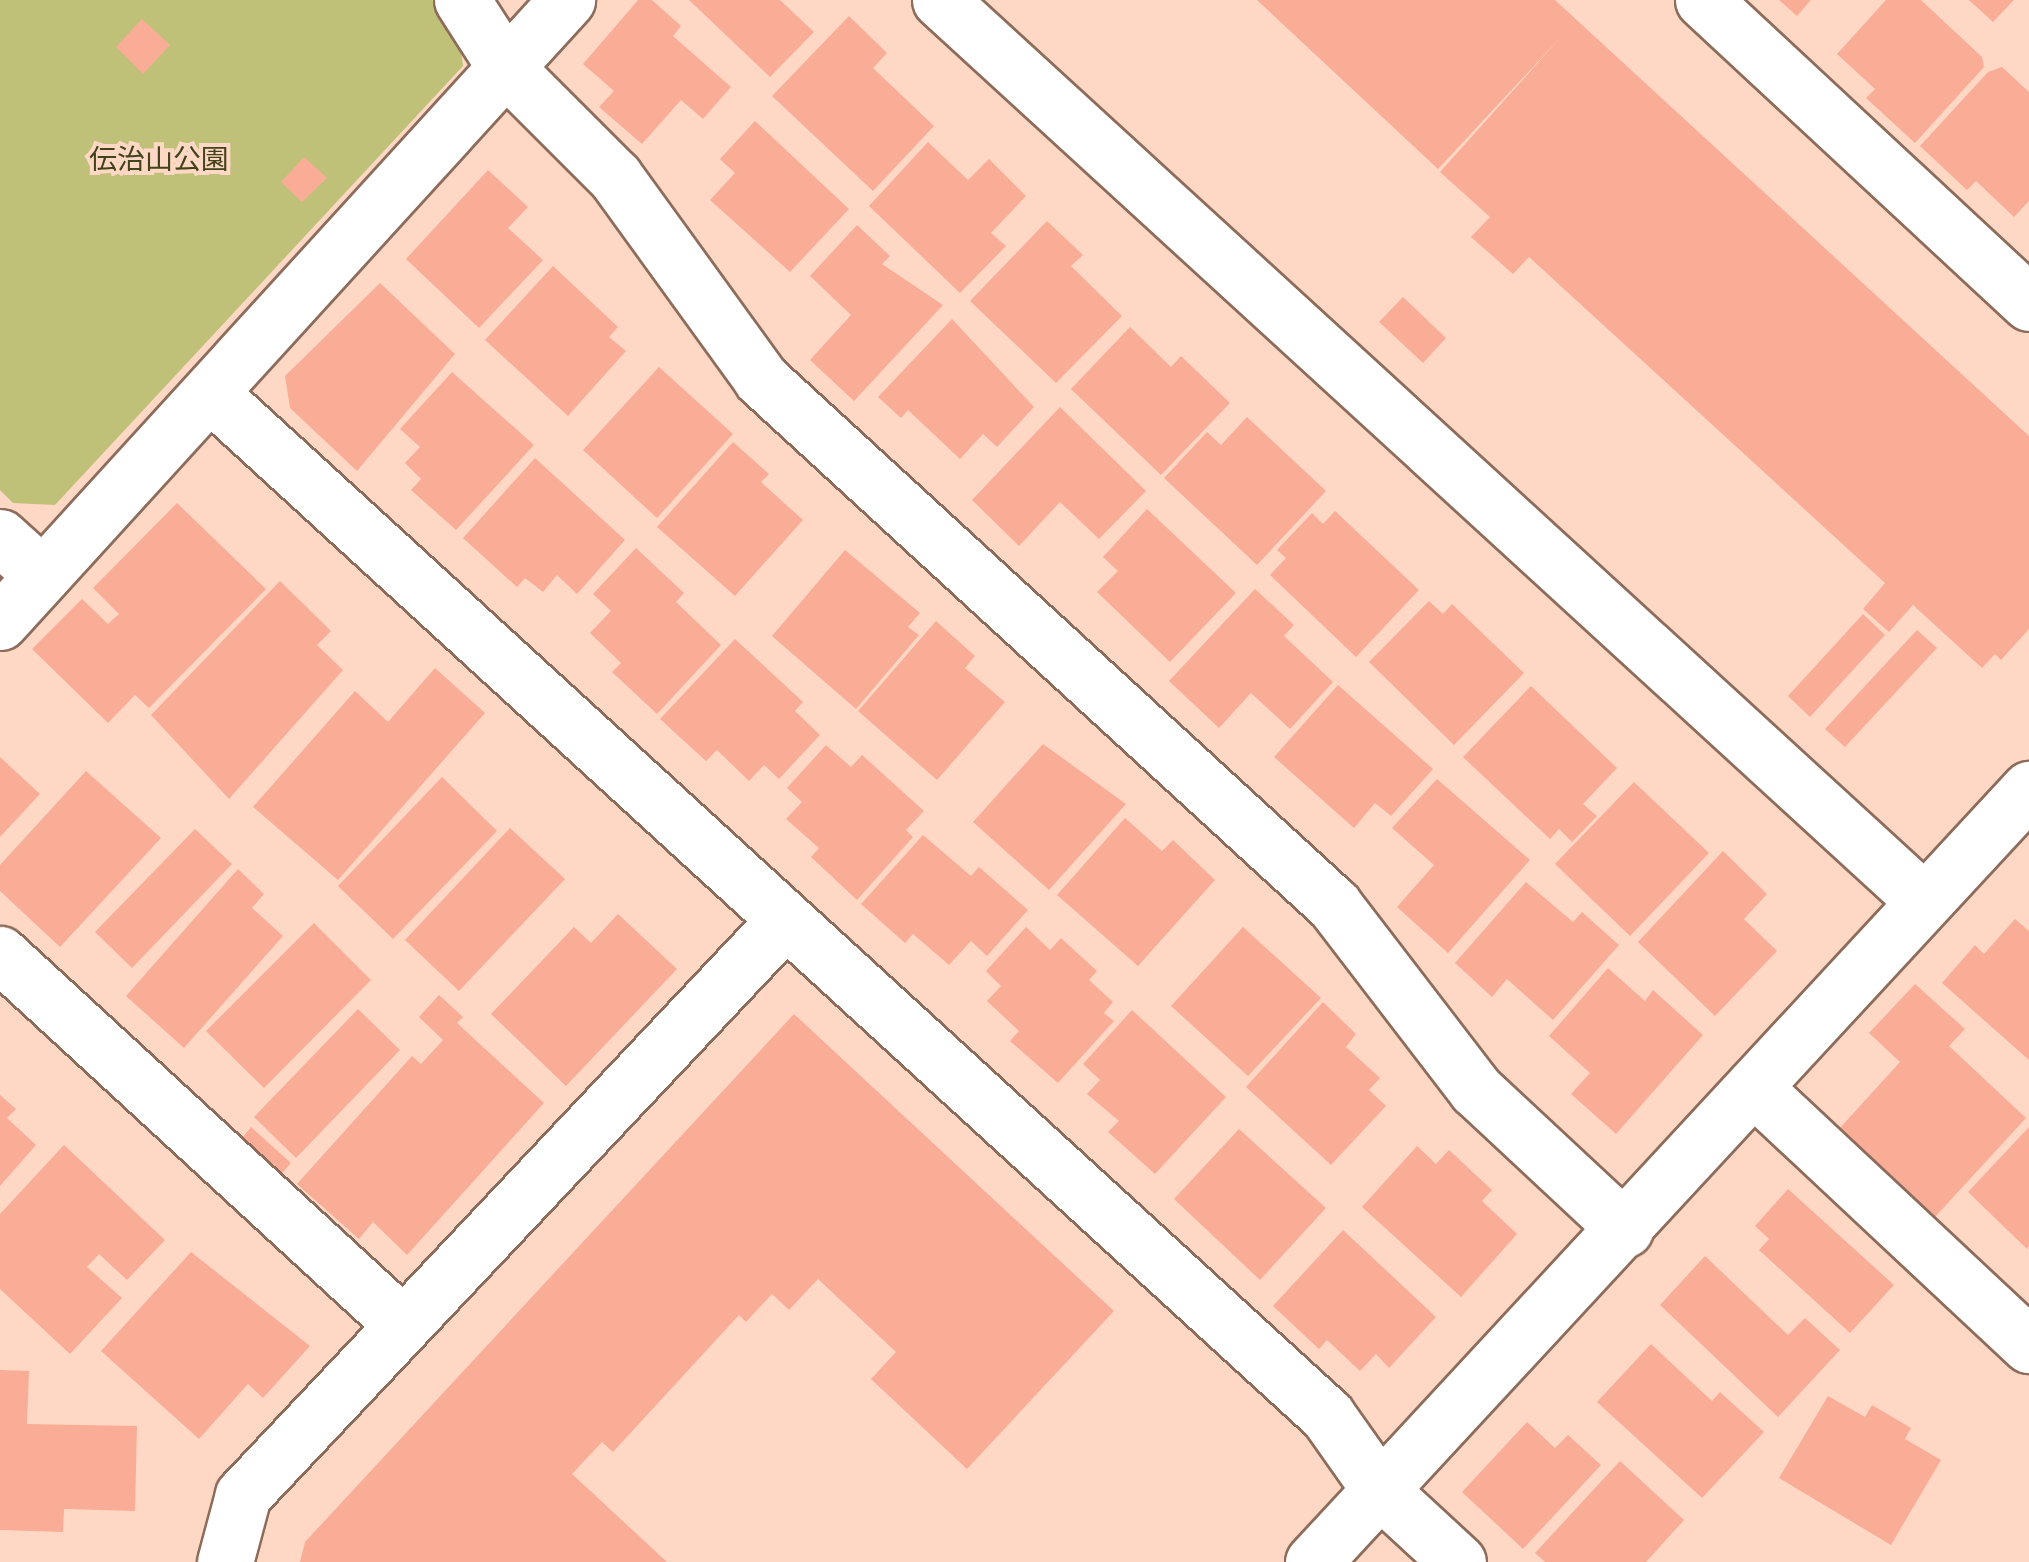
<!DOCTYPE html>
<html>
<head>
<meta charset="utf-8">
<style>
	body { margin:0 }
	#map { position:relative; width:2029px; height:1562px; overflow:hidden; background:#fed8c4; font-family:Ubuntu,"Noto Sans JP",sans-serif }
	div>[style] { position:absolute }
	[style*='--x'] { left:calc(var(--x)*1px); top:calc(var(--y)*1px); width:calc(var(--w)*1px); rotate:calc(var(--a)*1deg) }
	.green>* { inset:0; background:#bfc179 }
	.building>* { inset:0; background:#faad96 }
	.roads { filter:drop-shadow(2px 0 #8d6c5b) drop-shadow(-2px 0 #8d6c5b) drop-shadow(0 2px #8d6c5b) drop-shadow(0 -2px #8d6c5b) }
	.minor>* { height:55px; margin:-27.5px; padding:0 27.5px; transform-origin:27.5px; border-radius:27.5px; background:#fff }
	span { translate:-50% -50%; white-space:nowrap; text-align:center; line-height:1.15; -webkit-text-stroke:8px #fed8c4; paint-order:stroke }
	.park-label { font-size:28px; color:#42431a }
</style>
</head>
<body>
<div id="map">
	<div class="green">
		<div style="clip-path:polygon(0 0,432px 0,457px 23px,463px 66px,55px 505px,13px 503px,0 490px)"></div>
	</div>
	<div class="building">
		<div style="clip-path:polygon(638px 0,652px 0,681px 26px,673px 36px,731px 87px,703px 119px,681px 100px,642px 144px,599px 107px,614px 91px,583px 64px)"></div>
		<div style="clip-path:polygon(689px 0,780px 0,814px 32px,770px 77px)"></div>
		<div style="clip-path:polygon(1257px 0,1555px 0,2029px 436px,2029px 629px,2001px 660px,1995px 654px,1982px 668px,1913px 605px,1889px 632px,1863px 609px,1885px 583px,1529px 257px,1513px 274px,1471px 237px,1490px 217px,1440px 172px,1560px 38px,1438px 169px)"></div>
		<div style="clip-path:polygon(1779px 0,1811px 0,1797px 16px)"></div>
		<div style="clip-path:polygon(1886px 0,1921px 0,1982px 57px,1984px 67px,1915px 143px,1866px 98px,1875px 89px,1837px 54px)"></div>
		<div style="clip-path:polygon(1969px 0,2014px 0,1993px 22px)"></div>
		<div style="clip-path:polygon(849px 16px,887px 53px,873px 68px,934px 126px,873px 191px,772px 96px)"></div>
		<div style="clip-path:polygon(142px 19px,170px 45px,143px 74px,116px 47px)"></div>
		<div style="clip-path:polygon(2002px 67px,2029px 92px,2029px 201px,2014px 217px,1976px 181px,1967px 190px,1920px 146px,1988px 72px)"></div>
		<div style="clip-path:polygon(755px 121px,849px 209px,790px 272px,710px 200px,735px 173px,720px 159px)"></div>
		<div style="clip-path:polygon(928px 142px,968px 180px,989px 159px,1026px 196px,991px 233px,1006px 246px,960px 293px,869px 206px)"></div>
		<div style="clip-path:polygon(304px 157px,327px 178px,302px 202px,281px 182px)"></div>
		<div style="clip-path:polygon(488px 170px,528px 207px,508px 228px,543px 260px,479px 328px,406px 259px)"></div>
		<div style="clip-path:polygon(1047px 221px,1083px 255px,1071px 266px,1122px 316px,1056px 383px,970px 301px)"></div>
		<div style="clip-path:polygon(857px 225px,890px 256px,882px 264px,943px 305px,854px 401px,810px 360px,851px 315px,810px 276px)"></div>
		<div style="clip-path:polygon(553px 266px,618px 327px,609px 337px,626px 351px,568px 416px,485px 340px)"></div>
		<div style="clip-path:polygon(380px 283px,455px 354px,357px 471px,290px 408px,285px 376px)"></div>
		<div style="clip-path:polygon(1403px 297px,1446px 338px,1423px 363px,1379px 322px)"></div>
		<div style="clip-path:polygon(952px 319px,1034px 407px,997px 447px,983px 434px,960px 459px,908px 410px,901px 418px,878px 397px)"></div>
		<div style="clip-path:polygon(1130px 327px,1171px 367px,1181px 356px,1230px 403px,1161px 475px,1071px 389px)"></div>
		<div style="clip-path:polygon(659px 367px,733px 434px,657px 518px,583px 450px)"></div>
		<div style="clip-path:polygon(452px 372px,534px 445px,456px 530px,411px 490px,421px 479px,405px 463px,420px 447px,400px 429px)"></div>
		<div style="clip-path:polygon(1060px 407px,1146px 491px,1099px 539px,1060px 502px,1019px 546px,972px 500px)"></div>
		<div style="clip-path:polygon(1247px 417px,1326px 491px,1257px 565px,1164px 478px,1207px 432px,1221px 445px)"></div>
		<div style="clip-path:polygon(733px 442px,769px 474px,761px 482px,803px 520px,735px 596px,657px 527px)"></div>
		<div style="clip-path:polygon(535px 458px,625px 540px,577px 594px,557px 575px,543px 592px,525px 578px,517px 587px,463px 538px)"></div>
		<div style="clip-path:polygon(177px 503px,266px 589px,149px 708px,135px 695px,108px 723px,32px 649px,82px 599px,108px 624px,119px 614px,93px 588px)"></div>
		<div style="clip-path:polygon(1147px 509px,1236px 593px,1170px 662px,1097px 592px,1118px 571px,1103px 557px)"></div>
		<div style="clip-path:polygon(1335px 511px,1419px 590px,1356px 657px,1270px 575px,1286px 558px,1277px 550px,1312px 513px,1323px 524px)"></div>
		<div style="clip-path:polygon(636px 548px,684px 593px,676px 602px,721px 645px,657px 714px,612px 672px,621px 663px,590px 633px,611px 611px,593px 594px)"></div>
		<div style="clip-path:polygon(845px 550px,920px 613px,908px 627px,919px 635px,856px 709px,772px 636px)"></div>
		<div style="clip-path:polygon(280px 581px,331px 631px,317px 645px,343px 670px,229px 799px,151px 715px)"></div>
		<div style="clip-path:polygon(1255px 589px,1294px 625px,1284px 636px,1333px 682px,1290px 729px,1251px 693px,1219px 728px,1169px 681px)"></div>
		<div style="clip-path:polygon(1429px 601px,1443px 614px,1452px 604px,1524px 673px,1454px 745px,1369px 662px)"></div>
		<div style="clip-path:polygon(1863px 614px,1885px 635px,1810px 717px,1788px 696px)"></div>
		<div style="clip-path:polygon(936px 621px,975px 656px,965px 668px,1005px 702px,937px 780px,858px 711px)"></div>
		<div style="clip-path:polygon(1917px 630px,1937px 648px,1845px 747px,1825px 729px)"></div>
		<div style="clip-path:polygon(735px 639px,803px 702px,795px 711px,820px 735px,779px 779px,764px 765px,749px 781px,717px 750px,706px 761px,660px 719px)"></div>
		<div style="clip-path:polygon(435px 668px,485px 713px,338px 880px,253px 807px,355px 691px,388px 722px)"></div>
		<div style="clip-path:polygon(1338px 685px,1433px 769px,1391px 816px,1375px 803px,1354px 828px,1274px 757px)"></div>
		<div style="clip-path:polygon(1531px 686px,1617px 768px,1583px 804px,1597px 816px,1572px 842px,1559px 829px,1550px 839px,1463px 757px)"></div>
		<div style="clip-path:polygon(1043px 744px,1126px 804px,1049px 890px,973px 822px)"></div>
		<div style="clip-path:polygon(826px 745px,851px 767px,862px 755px,924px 811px,906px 830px,913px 837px,857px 900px,811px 857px,819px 848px,786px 819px,802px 802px,787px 788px)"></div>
		<div style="clip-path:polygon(0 757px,40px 794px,0 837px)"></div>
		<div style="clip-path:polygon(86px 771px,161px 838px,60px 947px,0 891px,0 865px)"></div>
		<div style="clip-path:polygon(442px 777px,497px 831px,393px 939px,338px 886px)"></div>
		<div style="clip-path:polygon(1437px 779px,1530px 860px,1448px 953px,1397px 907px,1434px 865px,1392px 828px)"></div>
		<div style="clip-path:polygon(1634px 782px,1709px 853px,1630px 936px,1555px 864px)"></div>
		<div style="clip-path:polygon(1125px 818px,1162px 851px,1173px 840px,1215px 880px,1138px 966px,1057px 895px)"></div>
		<div style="clip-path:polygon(510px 828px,565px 879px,459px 991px,405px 940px)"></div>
		<div style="clip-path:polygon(195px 829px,232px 864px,132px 968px,95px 932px)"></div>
		<div style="clip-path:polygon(923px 835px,971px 876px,979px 867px,1028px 910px,987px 956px,971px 941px,949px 965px,913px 934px,905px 943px,861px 904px)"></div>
		<div style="clip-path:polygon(1723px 851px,1767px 894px,1744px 919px,1777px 951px,1715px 1016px,1638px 942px)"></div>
		<div style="clip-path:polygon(238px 869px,264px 894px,252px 908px,283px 936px,184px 1048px,126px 996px)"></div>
		<div style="clip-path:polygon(1526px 882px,1573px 922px,1582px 912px,1619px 945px,1553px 1020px,1507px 979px,1492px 997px,1455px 963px)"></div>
		<div style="clip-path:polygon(618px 914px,677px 969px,566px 1086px,491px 1014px,574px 927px,591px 943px)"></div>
		<div style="clip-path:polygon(2015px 919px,2029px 931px,2029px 1060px,1942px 983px,1975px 945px,1984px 954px)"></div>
		<div style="clip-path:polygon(314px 923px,371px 980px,264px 1088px,206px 1031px)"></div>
		<div style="clip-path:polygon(1026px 927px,1050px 950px,1061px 938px,1097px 971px,1089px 980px,1113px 1002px,1104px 1013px,1114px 1021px,1058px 1083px,1010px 1041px,1019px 1031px,987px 1001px,1001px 986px,986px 971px)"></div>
		<div style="clip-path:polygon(1243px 927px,1321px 998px,1248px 1076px,1171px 1006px)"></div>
		<div style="clip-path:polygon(1608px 968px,1645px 1001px,1653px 990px,1703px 1035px,1616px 1134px,1571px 1094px,1590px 1073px,1549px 1036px)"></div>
		<div style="clip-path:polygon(1915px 984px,1965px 1029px,1949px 1046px,2026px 1118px,1935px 1217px,1839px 1129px,1900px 1062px,1869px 1033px)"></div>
		<div style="clip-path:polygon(439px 995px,463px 1017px,457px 1023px,544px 1103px,407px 1255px,373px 1222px,359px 1239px,297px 1184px,412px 1056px,421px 1064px,443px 1040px,419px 1017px)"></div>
		<div style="clip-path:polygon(1323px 1002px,1356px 1034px,1346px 1047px,1380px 1078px,1369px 1090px,1386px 1106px,1331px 1165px,1246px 1087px)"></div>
		<div style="clip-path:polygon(358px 1009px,400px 1050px,296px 1158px,254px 1117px)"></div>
		<div style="clip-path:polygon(1132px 1010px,1226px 1097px,1155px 1174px,1108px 1132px,1119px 1121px,1087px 1094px,1100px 1080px,1083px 1064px)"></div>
		<div style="clip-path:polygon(794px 1014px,1114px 1311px,967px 1469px,871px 1379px,896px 1352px,818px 1279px,789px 1310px,772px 1294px,746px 1322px,739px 1315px,613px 1452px,602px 1442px,572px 1474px,667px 1562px,300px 1562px,305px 1542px)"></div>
		<div style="clip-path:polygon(0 1095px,16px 1109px,7px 1118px,36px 1145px,0 1186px)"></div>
		<div style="clip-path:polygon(251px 1127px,291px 1163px,278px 1178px,238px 1143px)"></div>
		<div style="clip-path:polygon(2029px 1127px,2029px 1246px,2027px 1249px,1968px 1192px)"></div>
		<div style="clip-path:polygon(1239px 1129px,1326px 1208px,1260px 1280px,1174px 1199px)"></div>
		<div style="clip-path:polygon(64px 1145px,165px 1240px,127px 1280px,99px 1254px,87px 1267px,122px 1298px,70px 1354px,0 1289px,0 1214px)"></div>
		<div style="clip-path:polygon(1417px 1146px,1436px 1164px,1449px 1150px,1492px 1190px,1482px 1201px,1517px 1234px,1461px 1297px,1362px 1207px)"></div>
		<div style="clip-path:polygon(1788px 1189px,1894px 1285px,1850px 1333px,1759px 1250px,1769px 1239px,1755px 1226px)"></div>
		<div style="clip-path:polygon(1343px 1230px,1436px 1317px,1389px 1368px,1376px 1354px,1360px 1371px,1327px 1340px,1319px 1349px,1273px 1306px)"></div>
		<div style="clip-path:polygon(191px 1252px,310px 1346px,263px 1398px,248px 1384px,199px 1439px,101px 1351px)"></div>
		<div style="clip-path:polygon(1705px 1256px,1788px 1335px,1805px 1318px,1840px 1350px,1778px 1417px,1660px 1305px)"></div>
		<div style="clip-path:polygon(1651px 1344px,1712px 1401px,1720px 1392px,1764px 1432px,1702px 1498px,1597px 1402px)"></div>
		<div style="clip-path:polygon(0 1370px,29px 1371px,27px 1424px,137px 1426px,135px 1511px,64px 1509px,63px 1532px,0 1530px)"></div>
		<div style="clip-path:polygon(1828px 1396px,1865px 1417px,1872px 1405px,1911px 1428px,1905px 1439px,1941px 1460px,1891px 1545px,1779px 1478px)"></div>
		<div style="clip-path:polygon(1527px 1422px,1555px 1448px,1568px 1435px,1601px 1465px,1523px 1549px,1462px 1492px)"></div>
		<div style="clip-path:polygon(1620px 1461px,1684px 1520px,1646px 1562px,1545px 1562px,1535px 1553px)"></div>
	</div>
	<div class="roads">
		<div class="minor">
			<div style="--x:462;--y:0;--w:80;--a:57.3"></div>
			<div style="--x:505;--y:67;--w:156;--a:45"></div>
			<div style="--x:615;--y:177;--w:249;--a:54.1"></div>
			<div style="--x:761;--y:379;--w:778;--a:42.55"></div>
			<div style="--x:1334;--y:905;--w:233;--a:52.5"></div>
			<div style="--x:1476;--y:1090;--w:204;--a:43"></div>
			<div style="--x:940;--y:0;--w:1334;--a:42.48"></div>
			<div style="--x:1703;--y:0;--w:445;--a:42.9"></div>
			<div style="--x:210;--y:393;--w:1514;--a:42.46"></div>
			<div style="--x:1327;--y:1415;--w:92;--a:54.8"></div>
			<div style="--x:1380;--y:1490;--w:106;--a:42.7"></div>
			<div style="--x:0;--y:537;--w:57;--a:42.1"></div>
			<div style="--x:0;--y:622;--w:842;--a:-47.65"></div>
			<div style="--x:0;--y:954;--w:546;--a:42.63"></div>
			<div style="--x:1753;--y:1087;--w:378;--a:43.1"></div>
			<div style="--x:225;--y:1562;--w:69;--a:-75"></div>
			<div style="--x:243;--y:1495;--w:790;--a:-46.69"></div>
			<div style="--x:1313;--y:1562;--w:1054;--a:-47.19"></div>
		</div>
	</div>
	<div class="park-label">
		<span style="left:159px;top:159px">伝治山公園</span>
	</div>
</div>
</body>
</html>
